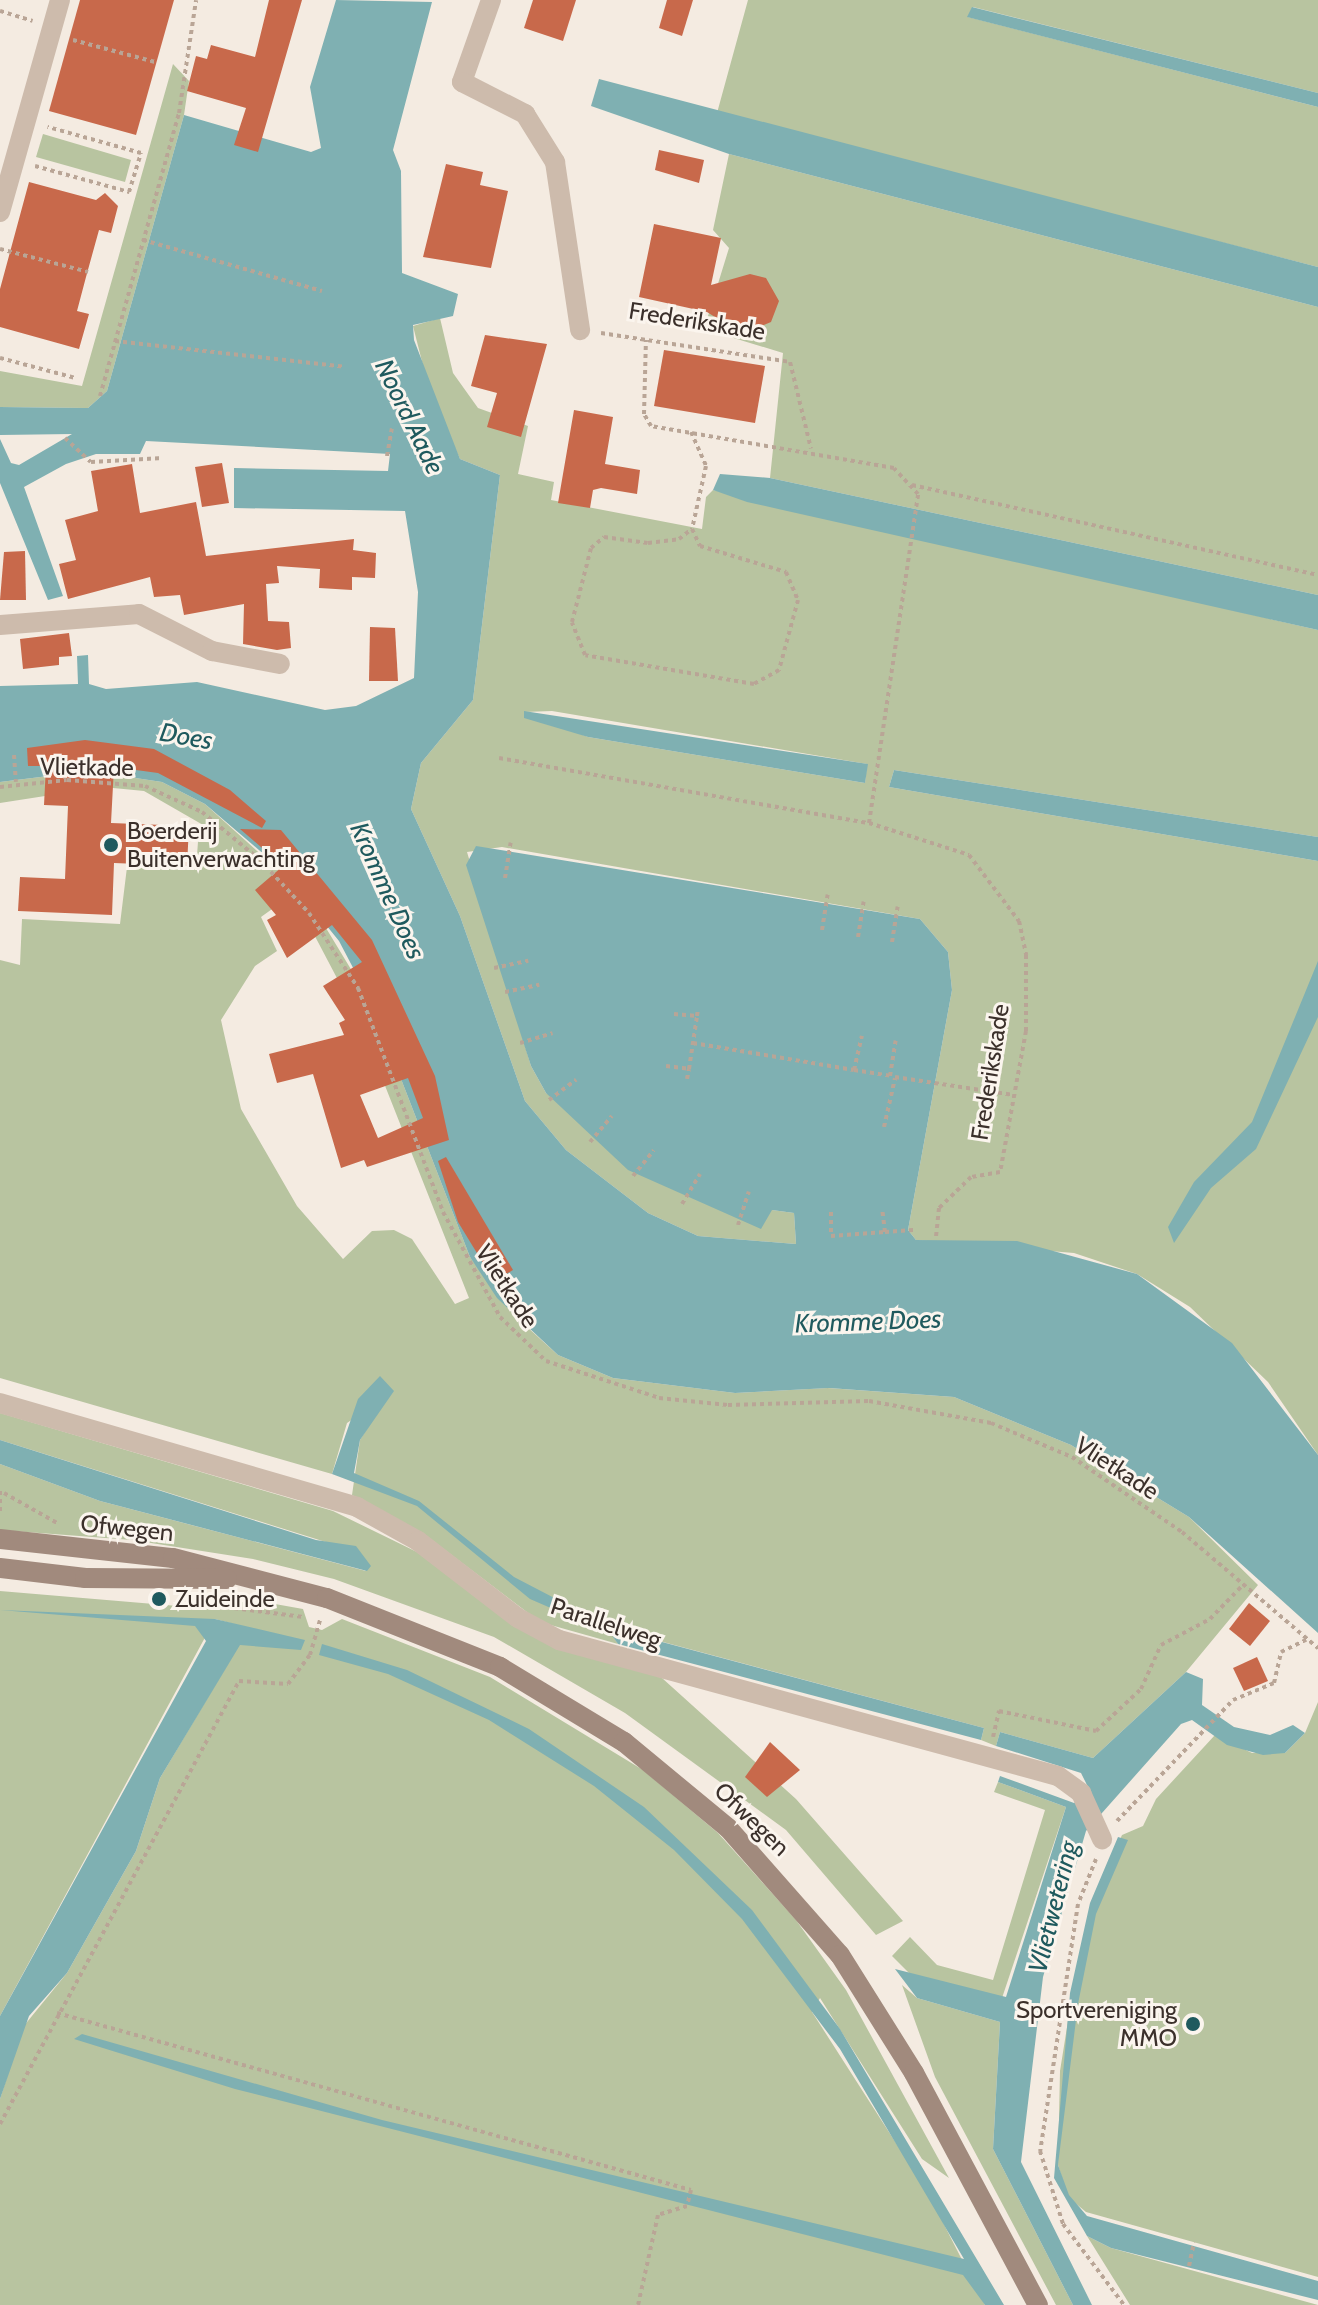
<!DOCTYPE html>
<html>
<head>
<meta charset="utf-8">
<style>
	body { margin:0 }
	#map { position:relative; width:1318px; height:2305px; overflow:hidden; background:#f4ebe1; font-family:Cabin,sans-serif }
	div>[style] { position:absolute }
	[style*='--x'] { left:calc(var(--x)*1px); top:calc(var(--y)*1px); width:calc(var(--w)*1px); rotate:calc(var(--a)*1deg) }
	.green>* { inset:0; background:#b8c4a0 }
	.water>* { inset:0; background:#7fb0b2 }
	.building>* { inset:0; background:#c8694b }
	.path>* { height:4px; margin-top:-2px; transform-origin:0; background:repeating-linear-gradient(90deg,#b9a596 0 4px,transparent 0 8px) }
	.minor>* { height:20px; margin:-10px; padding:0 10px; transform-origin:10px; border-radius:10px; background:#cdbbac }
	.secondary>* { height:20px; margin:-10px; padding:0 10px; transform-origin:10px; border-radius:10px; background:#a18a7d }
	.dots>* { width:22px; height:22px; translate:-50% -50%; box-sizing:border-box; border:4px solid #fbf5ee; border-radius:50% }
	span { translate:-50% -50%; white-space:nowrap; text-align:center; line-height:1.15; -webkit-text-stroke:6px #fbf5ee; paint-order:stroke }
	.street-label { font-size:24px; color:#3b302b }
	.poi-label { font-size:24px; color:#3b302b }
	.left { translate:0 -50%; text-align:left }
	.right { translate:-100% -50%; text-align:right }
	.water-label { font-size:26px; color:#1f5a5e; font-style:italic }
</style>
</head>
<body>
<div id="map">
	<div class="green">
		<div style="clip-path:polygon(748px 0,1318px 0,1318px 93px,973px 7px,968px 17px,1318px 107px,1318px 267px,717px 113px)"></div>
		<div style="clip-path:polygon(173px 64px,189px 81px,184px 115px,107px 391px,88px 408px,0 407px,0 371px,82px 386px)"></div>
		<div style="clip-path:polygon(43px 134px,131px 160px,125px 182px,36px 157px)"></div>
		<div style="clip-path:polygon(729px 154px,1318px 307px,1318px 595px,770px 478px,783px 353px,704px 329px,729px 248px,713px 230px)"></div>
		<div style="clip-path:polygon(evenodd,440px 318px,453px 373px,478px 408px,528px 426px,518px 474px,554px 482px,551px 500px,702px 529px,706px 497px,713px 490px,1318px 630px,1318px 837px,894px 770px,889px 787px,1318px 861px,1318px 1455px,1268px 1382px,1190px 1307px,1137px 1274px,1074px 1253px,916px 1240px,908px 1230px,952px 990px,948px 952px,920px 919px,502px 847px,467px 852px,531px 1066px,546px 1093px,772px 1210px,794px 1213px,796px 1244px,698px 1236px,648px 1213px,566px 1150px,525px 1101px,460px 916px,411px 809px,421px 763px,473px 700px,500px 475px,460px 459px,430px 393px,413px 326px,440px 318px,552px 711px,867px 764px,865px 783px,588px 737px,524px 712px,552px 711px)"></div>
		<div style="clip-path:polygon(evenodd,89px 771px,162px 782px,205px 804px,306px 895px,372px 1004px,470px 1257px,515px 1316px,558px 1355px,613px 1378px,735px 1393px,828px 1388px,954px 1397px,1071px 1445px,1189px 1517px,1258px 1585px,1186px 1672px,1093px 1758px,1000px 1732px,996px 1746px,981px 1740px,984px 1728px,607px 1627px,618px 1644px,540px 1622px,424px 1534px,352px 1495px,360px 1440px,387px 1396px,347px 1423px,332px 1474px,0 1378px,0 960px,20px 965px,22px 919px,120px 924px,127px 867px,196px 869px,199px 828px,217px 833px,144px 791px,103px 787px,0 803px,0 782px,89px 771px,286px 899px,308px 923px,359px 1020px,469px 1298px,455px 1304px,412px 1239px,394px 1230px,372px 1231px,343px 1259px,297px 1206px,241px 1109px,221px 1020px,255px 966px,277px 951px,261px 917px,286px 899px)"></div>
		<div style="clip-path:polygon(0 1413px,333px 1511px,417px 1552px,515px 1627px,662px 1678px,796px 1799px,903px 1921px,876px 1935px,786px 1830px,625px 1713px,494px 1637px,334px 1579px,253px 1559px,132px 1540px,0 1530px,0 1464px,100px 1501px,366px 1571px,348px 1549px,0 1440px)"></div>
		<div style="clip-path:polygon(0 1591px,225px 1610px,230px 1596px,303px 1609px,309px 1627px,322px 1630px,342px 1619px,490px 1677px,643px 1770px,718px 1833px,796px 1920px,846px 1990px,949px 2178px,922px 2159px,820px 1998px,812px 2012px,928px 2193px,985px 2305px,0 2305px,0 2099px,23px 2027px,67px 1973px,136px 1851px,160px 1778px,249px 1628px,215px 1619px,0 2016px)"></div>
		<div style="clip-path:polygon(1318px 1702px,1318px 2277px,1086px 2212px,1068px 2197px,1058px 2165px,1060px 2071px,1075px 1977px,1097px 1891px,1122px 1835px,1143px 1826px,1156px 1799px,1215px 1735px,1252px 1753px,1285px 1753px,1305px 1733px)"></div>
		<div style="clip-path:polygon(998px 1782px,1066px 1807px,1002px 1998px,912px 1976px,892px 1956px,910px 1937px,937px 1965px,993px 1980px,1045px 1810px,994px 1792px)"></div>
		<div style="clip-path:polygon(902px 1985px,917px 1998px,1000px 2022px,993px 2149px,1073px 2305px,1056px 2305px,935px 2077px)"></div>
		<div style="clip-path:polygon(1087px 2236px,1111px 2248px,1318px 2305px,1130px 2305px)"></div>
	</div>
	<div class="water">
		<div style="clip-path:polygon(336px 0,432px 2px,393px 150px,401px 171px,402px 273px,458px 294px,453px 316px,413px 325px,414px 340px,460px 459px,500px 475px,473px 700px,421px 763px,411px 809px,460px 916px,525px 1101px,566px 1150px,648px 1213px,698px 1236px,796px 1244px,794px 1213px,772px 1210px,761px 1229px,628px 1170px,546px 1093px,531px 1066px,466px 865px,476px 846px,920px 919px,948px 952px,952px 990px,908px 1230px,916px 1240px,1017px 1241px,1137px 1274px,1232px 1343px,1318px 1455px,1318px 1633px,1189px 1517px,1071px 1445px,954px 1397px,829px 1388px,735px 1393px,613px 1378px,558px 1355px,497px 1298px,470px 1257px,372px 1004px,339px 941px,280px 868px,205px 804px,162px 782px,89px 771px,0 782px,0 686px,78px 684px,77px 656px,88px 655px,89px 684px,106px 689px,197px 682px,325px 710px,356px 706px,414px 678px,418px 592px,405px 511px,234px 508px,234px 468px,388px 471px,390px 454px,146px 441px,140px 454px,96px 454px,66px 464px,24px 487px,63px 596px,48px 600px,0 483px,0 439px,11px 463px,19px 465px,72px 434px,0 435px,0 407px,88px 408px,107px 391px,184px 115px,311px 152px,321px 148px,310px 87px)"></div>
		<div style="clip-path:polygon(972px 7px,1318px 93px,1318px 107px,967px 17px)"></div>
		<div style="clip-path:polygon(599px 79px,1318px 267px,1318px 307px,729px 154px,591px 106px)"></div>
		<div style="clip-path:polygon(720px 474px,770px 478px,1318px 595px,1318px 630px,747px 502px,713px 490px)"></div>
		<div style="clip-path:polygon(524px 711px,868px 764px,865px 783px,588px 737px,524px 718px)"></div>
		<div style="clip-path:polygon(894px 770px,1318px 837px,1318px 861px,889px 787px)"></div>
		<div style="clip-path:polygon(1318px 961px,1318px 1017px,1256px 1149px,1211px 1188px,1174px 1243px,1168px 1227px,1194px 1182px,1252px 1122px)"></div>
		<div style="clip-path:polygon(380px 1376px,394px 1391px,360px 1440px,354px 1473px,419px 1501px,514px 1577px,587px 1615px,583px 1622px,530px 1599px,417px 1506px,332px 1474px,358px 1399px)"></div>
		<div style="clip-path:polygon(0 1440px,316px 1540px,356px 1546px,371px 1566px,367px 1571px,100px 1501px,0 1464px)"></div>
		<div style="clip-path:polygon(0 1610px,215px 1619px,305px 1640px,301px 1650px,240px 1645px,160px 1778px,136px 1851px,67px 1973px,29px 2016px,0 2099px,0 2016px,206px 1641px,195px 1626px)"></div>
		<div style="clip-path:polygon(606px 1627px,984px 1728px,981px 1740px,618px 1644px)"></div>
		<div style="clip-path:polygon(322px 1644px,407px 1670px,529px 1729px,644px 1807px,752px 1910px,840px 2029px,1004px 2305px,985px 2305px,963px 2275px,235px 2089px,74px 2039px,82px 2034px,382px 2120px,964px 2259px,840px 2049px,742px 1919px,674px 1850px,594px 1786px,489px 1720px,388px 1674px,319px 1655px)"></div>
		<div style="clip-path:polygon(1186px 1672px,1203px 1679px,1202px 1705px,1234px 1727px,1270px 1735px,1293px 1725px,1305px 1733px,1285px 1753px,1263px 1755px,1227px 1745px,1192px 1720px,1181px 1724px,1086px 1831px,1043px 1977px,1021px 2162px,1092px 2305px,1073px 2305px,993px 2149px,1000px 2022px,917px 1998px,895px 1969px,1006px 1997px,1066px 1807px,998px 1782px,1000px 1776px,1074px 1803px,1091px 1793px,1081px 1773px,996px 1746px,1000px 1732px,1093px 1758px)"></div>
		<div style="clip-path:polygon(1118px 1837px,1128px 1840px,1096px 1914px,1078px 2004px,1058px 2165px,1069px 2195px,1087px 2216px,1318px 2281px,1318px 2300px,1111px 2248px,1087px 2236px,1054px 2178px,1070px 1993px,1090px 1903px)"></div>
	</div>
	<div class="building">
		<div style="clip-path:polygon(80px 0,174px 0,136px 135px,49px 111px)"></div>
		<div style="clip-path:polygon(269px 0,302px 0,258px 152px,234px 145px,246px 108px,187px 91px,196px 56px,207px 59px,211px 45px,255px 57px)"></div>
		<div style="clip-path:polygon(533px 0,576px 0,563px 41px,524px 28px)"></div>
		<div style="clip-path:polygon(667px 0,693px 0,682px 36px,659px 28px)"></div>
		<div style="clip-path:polygon(659px 150px,704px 160px,699px 183px,655px 170px)"></div>
		<div style="clip-path:polygon(446px 164px,483px 172px,480px 185px,508px 191px,491px 268px,423px 257px)"></div>
		<div style="clip-path:polygon(29px 182px,96px 200px,105px 193px,118px 206px,111px 233px,99px 230px,86px 277px,77px 311px,89px 314px,79px 349px,0 327px,0 289px)"></div>
		<div style="clip-path:polygon(654px 224px,721px 238px,711px 285px,750px 274px,766px 278px,779px 301px,771px 322px,742px 334px,707px 312px,639px 297px)"></div>
		<div style="clip-path:polygon(485px 335px,547px 344px,521px 437px,487px 427px,497px 393px,471px 386px)"></div>
		<div style="clip-path:polygon(664px 350px,765px 366px,755px 423px,654px 406px)"></div>
		<div style="clip-path:polygon(574px 410px,613px 417px,605px 464px,640px 470px,637px 494px,601px 488px,593px 490px,590px 508px,558px 503px)"></div>
		<div style="clip-path:polygon(222px 463px,229px 503px,202px 507px,195px 467px)"></div>
		<div style="clip-path:polygon(132px 464px,140px 513px,196px 502px,206px 556px,354px 539px,353px 550px,376px 553px,375px 578px,352px 577px,352px 590px,319px 588px,320px 569px,277px 566px,279px 583px,266px 584px,268px 621px,289px 622px,291px 648px,277px 650px,243px 644px,244px 604px,184px 615px,180px 595px,154px 597px,150px 577px,68px 599px,59px 564px,76px 560px,65px 520px,98px 511px,91px 471px)"></div>
		<div style="clip-path:polygon(25px 551px,26px 600px,0 600px,4px 552px)"></div>
		<div style="clip-path:polygon(370px 627px,395px 628px,398px 681px,369px 681px)"></div>
		<div style="clip-path:polygon(69px 633px,72px 656px,59px 657px,59px 665px,23px 669px,20px 639px)"></div>
		<div style="clip-path:polygon(85px 740px,154px 749px,230px 790px,266px 821px,262px 828px,158px 773px,114px 767px,111px 823px,189px 826px,187px 866px,114px 863px,112px 915px,18px 911px,20px 877px,65px 879px,68px 806px,44px 805px,46px 766px,28px 766px,27px 748px)"></div>
		<div style="clip-path:polygon(evenodd,240px 829px,281px 830px,372px 940px,435px 1076px,449px 1140px,367px 1167px,364px 1160px,341px 1168px,313px 1074px,277px 1083px,269px 1054px,344px 1035px,339px 1023px,345px 1020px,323px 986px,362px 962px,332px 925px,287px 958px,267px 920px,276px 915px,255px 890px,283px 866px,240px 829px,408px 1078px,423px 1118px,378px 1138px,360px 1095px,408px 1078px)"></div>
		<div style="clip-path:polygon(446px 1157px,513px 1270px,494px 1281px,458px 1222px,438px 1161px)"></div>
		<div style="clip-path:polygon(1249px 1603px,1270px 1621px,1250px 1646px,1229px 1629px)"></div>
		<div style="clip-path:polygon(1257px 1657px,1268px 1681px,1244px 1691px,1233px 1668px)"></div>
		<div style="clip-path:polygon(770px 1742px,800px 1770px,767px 1797px,745px 1777px)"></div>
	</div>
	<div class="path">
		<div style="--x:0;--y:11;--w:34;--a:17"></div>
		<div style="--x:73;--y:40;--w:85;--a:15"></div>
		<div style="--x:35;--y:166;--w:98;--a:15.5"></div>
		<div style="--x:129;--y:192;--w:41;--a:-72.9"></div>
		<div style="--x:141;--y:153;--w:97;--a:-164.4"></div>
		<div style="--x:143;--y:240;--w:186;--a:15.9"></div>
		<div style="--x:0;--y:249;--w:91;--a:14.6"></div>
		<div style="--x:601;--y:333;--w:191;--a:8.7"></div>
		<div style="--x:790;--y:362;--w:89;--a:76.4"></div>
		<div style="--x:115;--y:341;--w:231;--a:6.4"></div>
		<div style="--x:0;--y:358;--w:78;--a:14.9"></div>
		<div style="--x:100;--y:396;--w:294;--a:-74.4"></div>
		<div style="--x:179;--y:113;--w:114;--a:-81.4"></div>
		<div style="--x:691;--y:432;--w:37;--a:66"></div>
		<div style="--x:706;--y:466;--w:65;--a:102.5"></div>
		<div style="--x:692;--y:529;--w:19;--a:65"></div>
		<div style="--x:700;--y:546;--w:90;--a:16.8"></div>
		<div style="--x:786;--y:572;--w:30;--a:67"></div>
		<div style="--x:798;--y:600;--w:73;--a:105.2"></div>
		<div style="--x:779;--y:670;--w:29;--a:151"></div>
		<div style="--x:754;--y:684;--w:171;--a:-170.3"></div>
		<div style="--x:585;--y:655;--w:35;--a:-112"></div>
		<div style="--x:572;--y:622;--w:76;--a:-75.6"></div>
		<div style="--x:591;--y:548;--w:17;--a:-40"></div>
		<div style="--x:604;--y:537;--w:44;--a:7.8"></div>
		<div style="--x:648;--y:543;--w:31;--a:-7"></div>
		<div style="--x:679;--y:539;--w:16;--a:-38"></div>
		<div style="--x:65;--y:438;--w:35;--a:43"></div>
		<div style="--x:91;--y:462;--w:72;--a:-3.2"></div>
		<div style="--x:387;--y:456;--w:28;--a:-80"></div>
		<div style="--x:912;--y:485;--w:416;--a:12.5"></div>
		<div style="--x:14;--y:755;--w:27;--a:86"></div>
		<div style="--x:499;--y:758;--w:376;--a:10"></div>
		<div style="--x:869;--y:823;--w:333;--a:-81.5"></div>
		<div style="--x:918;--y:494;--w:35;--a:-133"></div>
		<div style="--x:894;--y:468;--w:247;--a:-170.2"></div>
		<div style="--x:651;--y:426;--w:14;--a:-120"></div>
		<div style="--x:644;--y:414;--w:74;--a:-88.5"></div>
		<div style="--x:0;--y:787;--w:67;--a:-6"></div>
		<div style="--x:67;--y:780;--w:78;--a:4.4"></div>
		<div style="--x:145;--y:786;--w:63;--a:24.5"></div>
		<div style="--x:202;--y:812;--w:75;--a:39.6"></div>
		<div style="--x:260;--y:860;--w:72;--a:47.2"></div>
		<div style="--x:309;--y:913;--w:90;--a:56.8"></div>
		<div style="--x:358;--y:988;--w:240;--a:69.2"></div>
		<div style="--x:443;--y:1212;--w:119;--a:61.5"></div>
		<div style="--x:500;--y:1317;--w:64;--a:43.7"></div>
		<div style="--x:546;--y:1361;--w:119;--a:18.1"></div>
		<div style="--x:659;--y:1398;--w:69;--a:5.8"></div>
		<div style="--x:728;--y:1405;--w:141;--a:-1.6"></div>
		<div style="--x:869;--y:1401;--w:124;--a:10.2"></div>
		<div style="--x:991;--y:1423;--w:88;--a:22.8"></div>
		<div style="--x:1072;--y:1457;--w:133;--a:34.3"></div>
		<div style="--x:1182;--y:1532;--w:179;--a:40.5"></div>
		<div style="--x:869;--y:823;--w:105;--a:17.7"></div>
		<div style="--x:969;--y:855;--w:83;--a:52.9"></div>
		<div style="--x:1019;--y:921;--w:35;--a:78"></div>
		<div style="--x:1026;--y:955;--w:76;--a:90"></div>
		<div style="--x:1026;--y:1031;--w:143;--a:100.4"></div>
		<div style="--x:1000;--y:1172;--w:29;--a:170"></div>
		<div style="--x:971;--y:1177;--w:45;--a:135.9"></div>
		<div style="--x:939;--y:1208;--w:29;--a:96"></div>
		<div style="--x:505;--y:878;--w:36;--a:-81"></div>
		<div style="--x:822;--y:930;--w:36;--a:-81"></div>
		<div style="--x:858;--y:937;--w:36;--a:-81"></div>
		<div style="--x:892;--y:942;--w:36;--a:-81"></div>
		<div style="--x:494;--y:968;--w:35;--a:-12"></div>
		<div style="--x:505;--y:992;--w:35;--a:-12"></div>
		<div style="--x:674;--y:1014;--w:23;--a:5"></div>
		<div style="--x:697;--y:1016;--w:7;--a:-82"></div>
		<div style="--x:520;--y:1043;--w:34;--a:-17"></div>
		<div style="--x:693;--y:1043;--w:163;--a:9.5"></div>
		<div style="--x:854;--y:1070;--w:35;--a:-77"></div>
		<div style="--x:666;--y:1066;--w:23;--a:7"></div>
		<div style="--x:689;--y:1069;--w:54;--a:-81.4"></div>
		<div style="--x:854;--y:1070;--w:36;--a:9"></div>
		<div style="--x:890;--y:1076;--w:36;--a:-81"></div>
		<div style="--x:895;--y:1077;--w:120;--a:8.6"></div>
		<div style="--x:687;--y:1079;--w:10;--a:-79"></div>
		<div style="--x:549;--y:1100;--w:34;--a:-37"></div>
		<div style="--x:884;--y:1127;--w:50;--a:-77.3"></div>
		<div style="--x:590;--y:1142;--w:34;--a:-50"></div>
		<div style="--x:633;--y:1176;--w:33;--a:-51"></div>
		<div style="--x:682;--y:1204;--w:35;--a:-59"></div>
		<div style="--x:831;--y:1212;--w:24;--a:90"></div>
		<div style="--x:831;--y:1236;--w:54;--a:-4.2"></div>
		<div style="--x:885;--y:1232;--w:23;--a:-97"></div>
		<div style="--x:738;--y:1225;--w:35;--a:-72"></div>
		<div style="--x:885;--y:1232;--w:31;--a:-4"></div>
		<div style="--x:0;--y:1491;--w:20;--a:90"></div>
		<div style="--x:4;--y:1493;--w:61;--a:29.5"></div>
		<div style="--x:226;--y:1607;--w:78;--a:7.4"></div>
		<div style="--x:993;--y:1737;--w:27;--a:-77"></div>
		<div style="--x:999;--y:1711;--w:99;--a:11.7"></div>
		<div style="--x:1096;--y:1731;--w:62;--a:-43"></div>
		<div style="--x:1141;--y:1689;--w:48;--a:-65.6"></div>
		<div style="--x:1161;--y:1645;--w:55;--a:-28"></div>
		<div style="--x:1210;--y:1619;--w:46;--a:-45.9"></div>
		<div style="--x:1117;--y:1821;--w:168;--a:-46.2"></div>
		<div style="--x:1233;--y:1700;--w:44;--a:-22.5"></div>
		<div style="--x:1274;--y:1683;--w:32;--a:-77"></div>
		<div style="--x:1281;--y:1652;--w:28;--a:-26"></div>
		<div style="--x:1096;--y:1859;--w:48;--a:111.8"></div>
		<div style="--x:1078;--y:1904;--w:250;--a:98.7"></div>
		<div style="--x:1040;--y:2151;--w:77;--a:72.5"></div>
		<div style="--x:1063;--y:2224;--w:101;--a:53"></div>
		<div style="--x:57;--y:2013;--w:658;--a:15.6"></div>
		<div style="--x:691;--y:2190;--w:16;--a:104"></div>
		<div style="--x:687;--y:2206;--w:30;--a:163"></div>
		<div style="--x:658;--y:2215;--w:92;--a:102.5"></div>
		<div style="--x:0;--y:2124;--w:503;--a:-61.65"></div>
		<div style="--x:239;--y:1681;--w:49;--a:3.5"></div>
		<div style="--x:288;--y:1684;--w:36;--a:-53"></div>
		<div style="--x:310;--y:1655;--w:36;--a:-74"></div>
		<div style="--x:1189;--y:2266;--w:24;--a:-78"></div>
	</div>
	<div class="minor">
		<div style="--x:491;--y:0;--w:87;--a:109.5"></div>
		<div style="--x:462;--y:82;--w:71;--a:26.9"></div>
		<div style="--x:525;--y:114;--w:57;--a:58"></div>
		<div style="--x:555;--y:162;--w:170;--a:81.5"></div>
		<div style="--x:0;--y:212;--w:220;--a:-74.2"></div>
		<div style="--x:0;--y:625;--w:139;--a:-4.5"></div>
		<div style="--x:139;--y:614;--w:82;--a:26.9"></div>
		<div style="--x:212;--y:651;--w:69;--a:10.8"></div>
		<div style="--x:0;--y:1403;--w:372;--a:16.2"></div>
		<div style="--x:357;--y:1507;--w:70;--a:29.1"></div>
		<div style="--x:418;--y:1541;--w:126;--a:37.6"></div>
		<div style="--x:518;--y:1618;--w:47;--a:28.2"></div>
		<div style="--x:559;--y:1640;--w:517;--a:15.25"></div>
		<div style="--x:1058;--y:1776;--w:29;--a:36"></div>
		<div style="--x:1081;--y:1793;--w:51;--a:65.5"></div>
	</div>
	<div class="secondary">
		<div style="--x:0;--y:1539;--w:174;--a:6.3"></div>
		<div style="--x:173;--y:1558;--w:159;--a:14.6"></div>
		<div style="--x:327;--y:1598;--w:186;--a:21.7"></div>
		<div style="--x:500;--y:1667;--w:145;--a:31.2"></div>
		<div style="--x:624;--y:1742;--w:135;--a:39.6"></div>
		<div style="--x:728;--y:1828;--w:169;--a:48.6"></div>
		<div style="--x:840;--y:1955;--w:139;--a:57.9"></div>
		<div style="--x:914;--y:2073;--w:263;--a:61.9"></div>
		<div style="--x:0;--y:1568;--w:86;--a:6.7"></div>
		<div style="--x:85;--y:1578;--w:142;--a:0.4"></div>
	</div>
	<div class="dots">
		<div style="left:111px;top:845px;background:#1f5a5e"></div>
		<div style="left:159px;top:1599px;background:#1f5a5e"></div>
		<div style="left:1193px;top:2024px;background:#1f5a5e"></div>
	</div>
	<div class="street-label">
		<span style="left:697px;top:321px;rotate:9deg">Frederikskade</span>
		<span style="left:87px;top:767px;rotate:1deg">Vlietkade</span>
		<span style="left:990px;top:1072px;rotate:-81deg">Frederikskade</span>
		<span style="left:507px;top:1286px;rotate:57deg">Vlietkade</span>
		<span style="left:1117px;top:1468px;rotate:33deg">Vlietkade</span>
		<span style="left:127px;top:1528px;rotate:6deg">Ofwegen</span>
		<span style="left:606px;top:1623px;rotate:18deg">Parallelweg</span>
		<span style="left:752px;top:1819px;rotate:44deg">Ofwegen</span>
	</div>
	<div class="poi-label">
		<span class="left" style="left:127px;top:845px">Boerderij<br>Buitenverwachting</span>
		<span class="left" style="left:175px;top:1599px">Zuideinde</span>
		<span class="right" style="left:1177px;top:2024px">Sportvereniging<br>MMO</span>
	</div>
	<div class="water-label">
		<span style="left:409px;top:417px;rotate:64deg">Noord Aade</span>
		<span style="left:186px;top:737px;rotate:10deg">Does</span>
		<span style="left:387px;top:891px;rotate:66deg">Kromme Does</span>
		<span style="left:868px;top:1322px;rotate:-2deg">Kromme Does</span>
		<span style="left:1054px;top:1907px;rotate:-76deg">Vlietwetering</span>
	</div>
</div>
</body>
</html>
